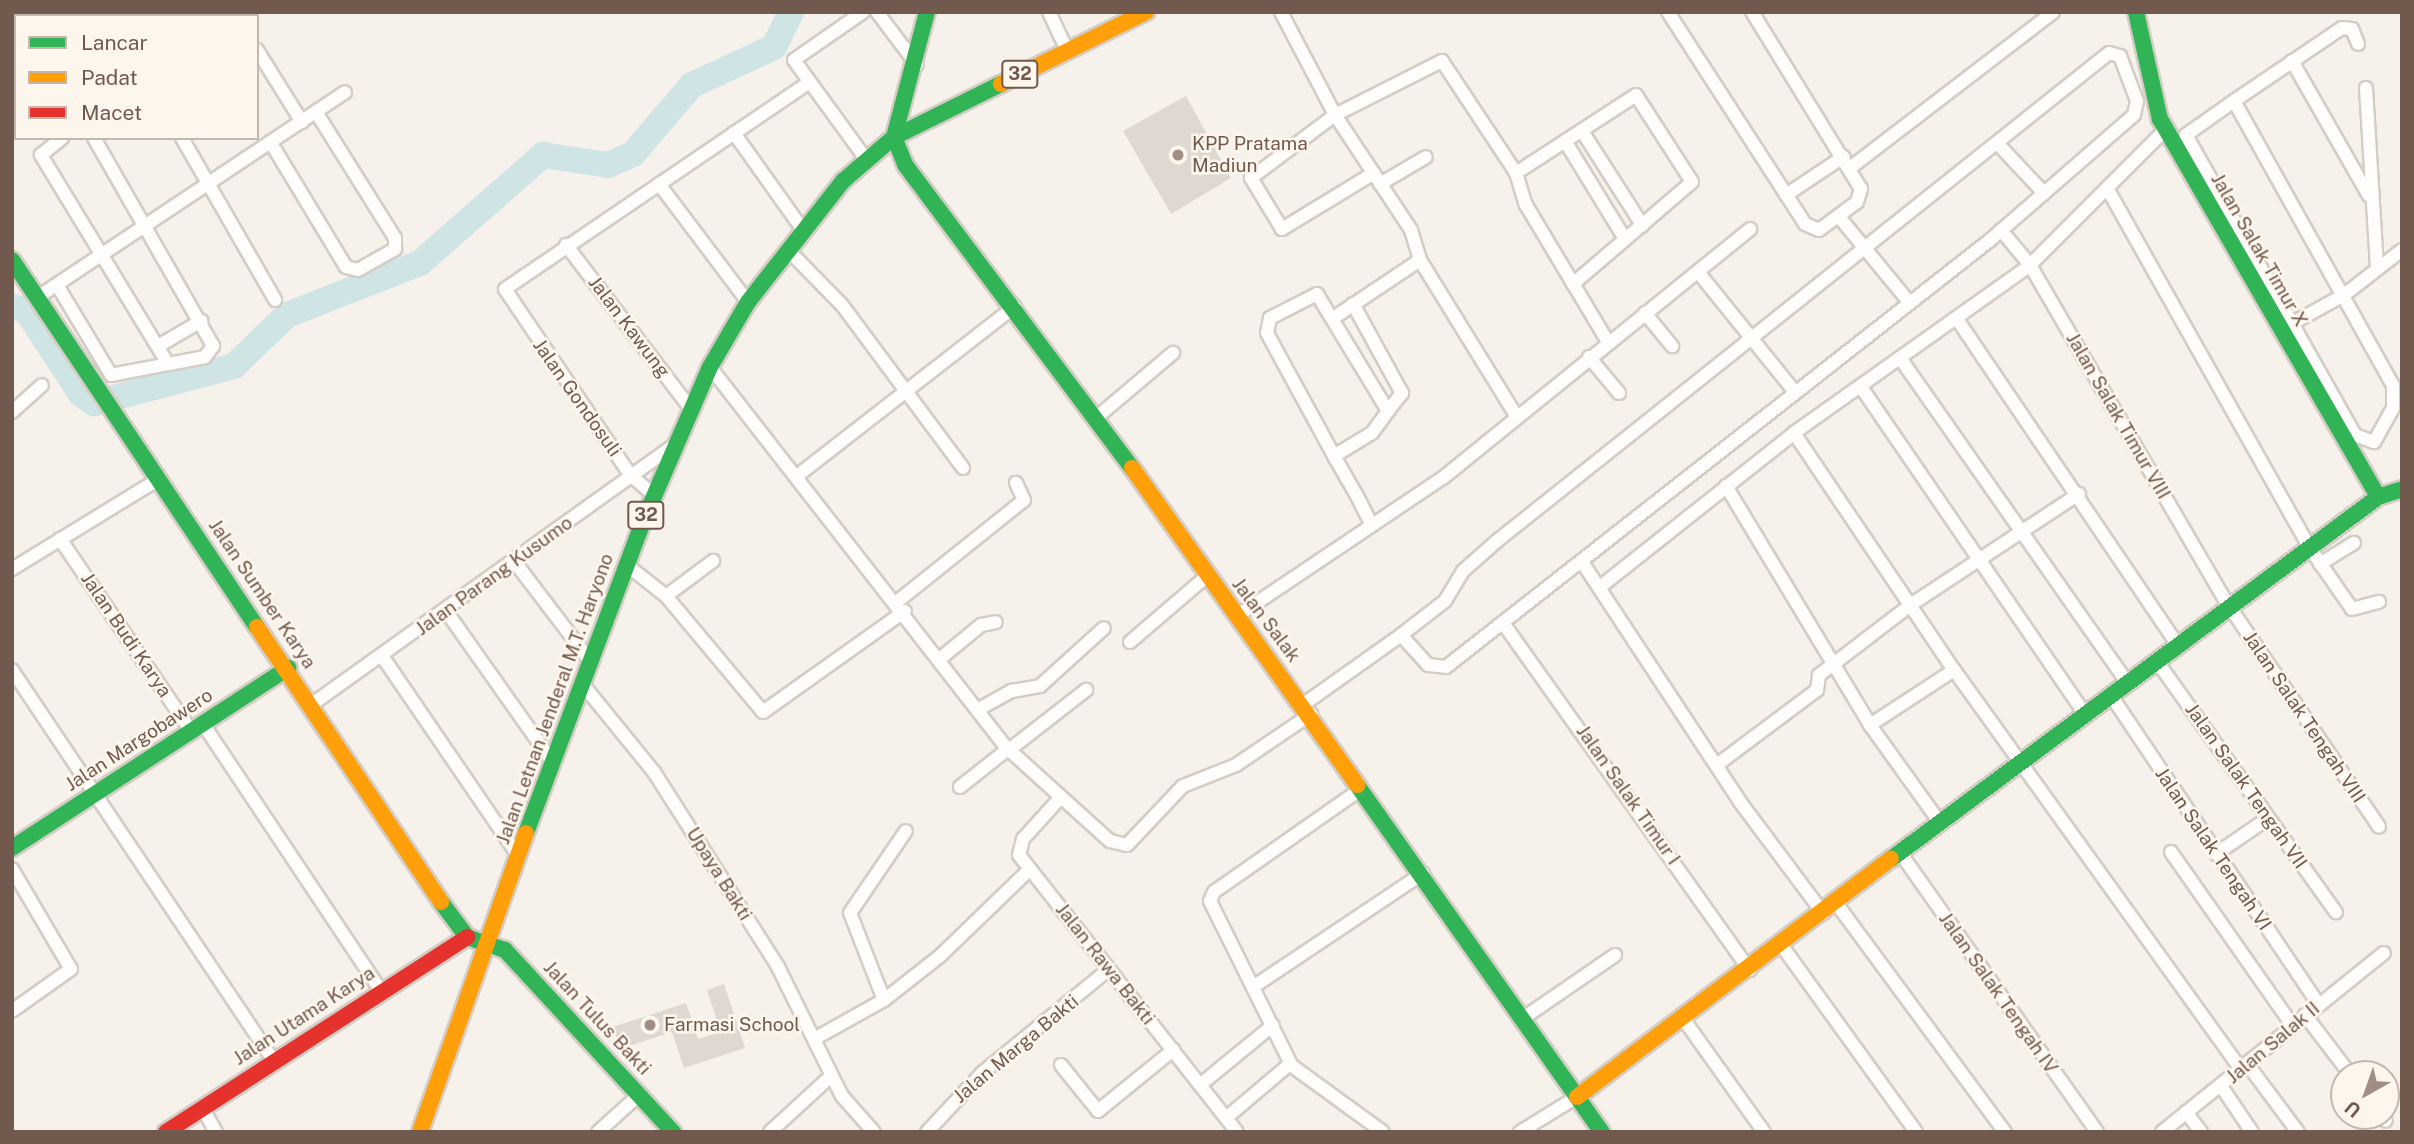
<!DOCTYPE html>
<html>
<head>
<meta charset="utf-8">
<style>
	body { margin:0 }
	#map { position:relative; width:2414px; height:1144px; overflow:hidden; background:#f6f1eb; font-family:"Public Sans",sans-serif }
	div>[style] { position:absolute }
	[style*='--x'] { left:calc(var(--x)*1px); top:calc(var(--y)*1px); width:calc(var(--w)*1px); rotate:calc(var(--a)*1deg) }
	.river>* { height:26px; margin:-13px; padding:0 13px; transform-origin:13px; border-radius:13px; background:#cee4e5 }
	.building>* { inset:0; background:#dfd7d1 }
	.roads { filter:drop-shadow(2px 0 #d3cdc6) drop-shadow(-2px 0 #d3cdc6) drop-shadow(0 2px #d3cdc6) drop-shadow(0 -2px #d3cdc6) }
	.street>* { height:12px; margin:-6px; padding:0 6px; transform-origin:6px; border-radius:6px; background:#fefdfc }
	.fast>* { height:16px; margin:-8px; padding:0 8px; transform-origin:8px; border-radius:8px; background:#30b455 }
	.slow>* { height:16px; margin:-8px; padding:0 8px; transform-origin:8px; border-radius:8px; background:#ff9f0a }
	.jam>* { height:16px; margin:-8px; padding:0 8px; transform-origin:8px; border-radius:8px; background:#e5322d }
	.dots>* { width:19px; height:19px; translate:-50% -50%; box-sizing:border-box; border:4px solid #fdf6ed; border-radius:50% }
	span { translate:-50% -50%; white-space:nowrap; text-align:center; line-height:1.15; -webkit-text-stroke:5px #fdf6ed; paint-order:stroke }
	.shield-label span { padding:2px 5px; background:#fdf6ed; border:2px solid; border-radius:5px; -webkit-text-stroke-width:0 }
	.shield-label { font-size:18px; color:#72594e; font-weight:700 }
	.poi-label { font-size:19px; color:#72594e }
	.left { translate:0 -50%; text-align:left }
	.street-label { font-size:19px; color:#72594e }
	.frame { position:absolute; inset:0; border:14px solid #72594e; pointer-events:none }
	.legend { position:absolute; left:14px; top:14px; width:245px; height:126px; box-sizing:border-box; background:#fdf6ed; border:2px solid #c5b7ad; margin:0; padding:9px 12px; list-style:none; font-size:21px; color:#72594e }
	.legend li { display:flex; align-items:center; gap:14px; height:35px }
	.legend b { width:35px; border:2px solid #c5b7ad }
	.north { position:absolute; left:2330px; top:1060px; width:70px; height:70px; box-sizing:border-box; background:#fdf6ed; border:2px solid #c5b7ad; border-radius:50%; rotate:220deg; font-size:19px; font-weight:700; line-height:28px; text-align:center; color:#72594e }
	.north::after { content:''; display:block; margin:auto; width:24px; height:32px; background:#a08e85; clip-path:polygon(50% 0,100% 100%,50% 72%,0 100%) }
</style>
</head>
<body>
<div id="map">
	<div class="river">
		<div style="--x:12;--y:307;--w:14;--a:12"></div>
		<div style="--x:26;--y:310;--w:100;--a:56.8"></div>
		<div style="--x:81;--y:394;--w:16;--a:35"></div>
		<div style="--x:94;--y:403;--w:145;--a:-14.8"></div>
		<div style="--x:234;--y:366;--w:74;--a:-43.9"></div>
		<div style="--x:287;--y:315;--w:143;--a:-21.4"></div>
		<div style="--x:420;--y:263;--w:164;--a:-41.3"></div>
		<div style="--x:543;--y:155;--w:66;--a:8.7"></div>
		<div style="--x:608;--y:165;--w:27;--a:-24"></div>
		<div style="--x:633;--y:154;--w:91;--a:-49.5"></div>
		<div style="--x:692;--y:85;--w:90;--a:-24.9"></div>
		<div style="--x:774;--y:47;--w:39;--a:-64"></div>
	</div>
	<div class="building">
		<div style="clip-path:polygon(1186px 96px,1231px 178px,1171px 214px,1123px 131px)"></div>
		<div style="clip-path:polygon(724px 984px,745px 1048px,684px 1068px,672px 1032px,620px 1049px,613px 1027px,686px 1003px,698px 1039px,721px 1032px,707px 990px)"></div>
	</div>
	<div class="roads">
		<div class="street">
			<div style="--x:14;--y:12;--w:4;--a:63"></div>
			<div style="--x:234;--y:12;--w:4;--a:63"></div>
			<div style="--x:863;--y:12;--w:84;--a:145.2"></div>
			<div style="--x:794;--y:60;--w:122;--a:54"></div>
			<div style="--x:877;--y:12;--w:66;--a:53"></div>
			<div style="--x:1049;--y:12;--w:42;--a:64.7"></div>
			<div style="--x:1281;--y:12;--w:116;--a:62.3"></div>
			<div style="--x:1335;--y:115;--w:138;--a:56.5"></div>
			<div style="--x:1411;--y:230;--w:31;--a:73"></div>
			<div style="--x:1420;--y:260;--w:102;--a:146.2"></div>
			<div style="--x:1668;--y:12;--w:252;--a:57.1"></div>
			<div style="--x:1805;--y:224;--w:15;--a:23"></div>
			<div style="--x:1819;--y:230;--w:47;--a:-36.4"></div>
			<div style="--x:1857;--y:202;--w:14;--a:-73"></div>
			<div style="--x:1861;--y:189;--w:208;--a:-121.6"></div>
			<div style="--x:257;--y:50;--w:85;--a:58"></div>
			<div style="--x:2292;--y:61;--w:155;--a:60.3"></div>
			<div style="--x:2366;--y:88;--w:181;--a:86.5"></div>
			<div style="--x:2234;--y:101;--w:325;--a:60.8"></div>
			<div style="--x:2393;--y:385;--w:23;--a:90"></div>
			<div style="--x:2393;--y:408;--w:39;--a:119"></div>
			<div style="--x:2374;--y:442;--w:20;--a:-160"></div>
			<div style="--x:2355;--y:435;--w:344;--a:-119.4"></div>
			<div style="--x:2186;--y:135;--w:59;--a:-35.3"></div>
			<div style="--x:2234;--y:101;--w:130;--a:-34.1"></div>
			<div style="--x:2342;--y:28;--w:10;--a:6"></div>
			<div style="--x:2352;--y:29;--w:16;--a:68"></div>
			<div style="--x:1582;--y:131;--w:112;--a:57.4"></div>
			<div style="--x:734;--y:133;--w:119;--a:54.6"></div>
			<div style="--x:94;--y:138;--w:240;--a:60.2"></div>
			<div style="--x:213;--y:346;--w:14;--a:126"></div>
			<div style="--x:205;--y:357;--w:38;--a:169"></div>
			<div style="--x:182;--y:138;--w:187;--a:60.1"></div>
			<div style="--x:1565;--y:141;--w:115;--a:58.5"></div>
			<div style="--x:271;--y:143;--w:145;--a:58.8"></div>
			<div style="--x:346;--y:267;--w:12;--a:14"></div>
			<div style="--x:358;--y:270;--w:43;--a:-29.6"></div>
			<div style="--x:395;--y:249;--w:11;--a:-90"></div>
			<div style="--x:395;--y:238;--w:149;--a:-122.1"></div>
			<div style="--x:1997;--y:143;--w:69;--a:46.8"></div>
			<div style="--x:1850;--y:168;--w:256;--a:-37.5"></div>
			<div style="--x:1374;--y:173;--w:108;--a:148.7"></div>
			<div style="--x:1282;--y:229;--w:60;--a:-121.3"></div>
			<div style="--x:1251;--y:178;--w:105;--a:-36.9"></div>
			<div style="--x:1335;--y:115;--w:120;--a:-26.8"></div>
			<div style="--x:1442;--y:61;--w:134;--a:56.5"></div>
			<div style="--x:1516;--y:173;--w:34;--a:73"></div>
			<div style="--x:1526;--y:205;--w:160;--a:59.1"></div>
			<div style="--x:1516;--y:173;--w:143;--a:-33"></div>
			<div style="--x:1636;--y:95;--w:103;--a:57.2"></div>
			<div style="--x:1692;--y:182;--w:157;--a:139.4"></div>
			<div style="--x:659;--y:184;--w:148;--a:53"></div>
			<div style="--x:1380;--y:184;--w:53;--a:-30.4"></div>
			<div style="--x:2107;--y:188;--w:412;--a:60.6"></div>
			<div style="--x:2309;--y:547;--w:75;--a:55.3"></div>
			<div style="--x:2352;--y:609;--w:28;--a:-15"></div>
			<div style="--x:1786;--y:195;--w:69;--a:-33.7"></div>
			<div style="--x:1840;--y:218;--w:109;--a:50.6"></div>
			<div style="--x:2001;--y:230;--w:45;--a:50.4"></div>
			<div style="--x:2030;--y:265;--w:388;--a:59.8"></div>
			<div style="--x:2225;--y:600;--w:274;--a:55.8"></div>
			<div style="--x:566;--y:245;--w:206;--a:52.7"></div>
			<div style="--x:788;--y:250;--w:77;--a:45.5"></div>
			<div style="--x:842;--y:305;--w:203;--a:53.4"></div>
			<div style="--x:1420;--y:260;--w:181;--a:58.3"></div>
			<div style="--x:1698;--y:272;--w:154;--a:51.1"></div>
			<div style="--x:57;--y:285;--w:105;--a:59"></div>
			<div style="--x:111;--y:375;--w:58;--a:-10.9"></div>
			<div style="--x:168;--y:364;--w:245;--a:-121.3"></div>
			<div style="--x:41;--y:155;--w:27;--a:-39"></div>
			<div style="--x:38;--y:297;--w:369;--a:-33.7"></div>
			<div style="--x:1353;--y:304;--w:102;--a:61.2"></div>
			<div style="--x:1402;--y:393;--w:23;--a:128"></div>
			<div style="--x:1645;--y:313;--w:43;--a:50.7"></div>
			<div style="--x:1957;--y:319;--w:392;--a:55.9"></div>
			<div style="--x:2293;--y:323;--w:58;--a:-28.8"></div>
			<div style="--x:2344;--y:295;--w:73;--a:-37.8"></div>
			<div style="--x:160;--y:345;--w:48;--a:-30.3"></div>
			<div style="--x:1589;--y:357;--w:47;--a:50.2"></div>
			<div style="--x:1900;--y:358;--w:394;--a:55"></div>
			<div style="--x:710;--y:367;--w:483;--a:52.1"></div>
			<div style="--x:1007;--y:748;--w:139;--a:42.1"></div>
			<div style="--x:1110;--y:841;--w:17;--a:13"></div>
			<div style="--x:1127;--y:845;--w:81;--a:-46.5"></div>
			<div style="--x:1183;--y:786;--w:57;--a:-21.6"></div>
			<div style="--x:1236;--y:765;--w:91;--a:-34.2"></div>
			<div style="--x:1861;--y:387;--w:395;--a:55.6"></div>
			<div style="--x:12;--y:412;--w:40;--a:-42"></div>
			<div style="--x:1096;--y:418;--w:101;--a:-40.2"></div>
			<div style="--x:1794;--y:433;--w:286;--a:56"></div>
			<div style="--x:1954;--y:670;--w:492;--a:54.3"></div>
			<div style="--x:1334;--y:456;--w:44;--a:-31.2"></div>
			<div style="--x:1372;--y:433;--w:27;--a:-54"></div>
			<div style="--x:1388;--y:411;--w:137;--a:-121.3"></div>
			<div style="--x:1317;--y:294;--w:53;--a:152.9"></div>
			<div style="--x:1270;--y:318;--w:15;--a:101"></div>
			<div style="--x:1267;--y:333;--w:140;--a:61.4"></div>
			<div style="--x:1334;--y:456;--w:46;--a:60.1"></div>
			<div style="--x:1357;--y:496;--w:31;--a:63"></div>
			<div style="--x:797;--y:476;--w:276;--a:-37.9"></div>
			<div style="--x:1726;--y:486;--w:279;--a:58.9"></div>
			<div style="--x:1870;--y:725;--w:122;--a:54.4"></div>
			<div style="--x:654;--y:495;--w:30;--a:-140"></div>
			<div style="--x:631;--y:476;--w:225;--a:-124"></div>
			<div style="--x:505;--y:289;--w:365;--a:-34.2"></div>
			<div style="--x:60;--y:539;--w:232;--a:55.7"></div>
			<div style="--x:514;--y:561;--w:127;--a:52.7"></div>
			<div style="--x:1582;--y:562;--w:287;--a:56.6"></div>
			<div style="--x:1740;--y:802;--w:139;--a:53.2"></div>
			<div style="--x:2320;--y:564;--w:40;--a:-32"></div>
			<div style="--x:628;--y:566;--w:48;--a:38.3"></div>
			<div style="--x:666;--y:596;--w:151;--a:50.1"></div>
			<div style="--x:763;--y:712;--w:174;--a:-35.4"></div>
			<div style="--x:12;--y:569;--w:170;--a:-31.5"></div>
			<div style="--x:1600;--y:587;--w:248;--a:-38.4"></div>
			<div style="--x:1794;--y:433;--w:290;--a:-35.4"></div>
			<div style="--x:2030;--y:265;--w:192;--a:-45"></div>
			<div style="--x:666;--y:596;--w:59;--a:-36.7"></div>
			<div style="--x:898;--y:601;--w:161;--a:-38.7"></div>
			<div style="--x:1024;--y:500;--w:19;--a:-115"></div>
			<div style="--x:446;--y:611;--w:187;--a:54.8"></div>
			<div style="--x:1237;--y:616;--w:249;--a:-33.9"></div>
			<div style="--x:1444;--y:477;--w:394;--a:-39"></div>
			<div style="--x:1503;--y:623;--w:426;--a:54.6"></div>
			<div style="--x:1130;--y:642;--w:101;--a:-40.6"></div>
			<div style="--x:382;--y:656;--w:243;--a:55.7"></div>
			<div style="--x:941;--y:658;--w:52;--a:-39.5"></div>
			<div style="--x:981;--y:625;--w:15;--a:-11"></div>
			<div style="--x:2156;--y:660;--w:310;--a:54.5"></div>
			<div style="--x:12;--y:670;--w:471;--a:56.2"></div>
			<div style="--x:584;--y:686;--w:111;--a:50.9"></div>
			<div style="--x:654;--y:772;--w:231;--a:57.5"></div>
			<div style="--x:778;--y:967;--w:144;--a:63.6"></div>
			<div style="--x:842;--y:1096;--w:48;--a:48.4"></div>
			<div style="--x:2110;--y:694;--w:373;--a:56.1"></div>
			<div style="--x:1304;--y:704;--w:119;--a:-35.4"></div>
			<div style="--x:1401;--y:635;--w:40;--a:48"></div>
			<div style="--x:1428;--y:665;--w:18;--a:6"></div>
			<div style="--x:1446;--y:667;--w:690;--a:-38.12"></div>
			<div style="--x:1989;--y:241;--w:192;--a:-41"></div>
			<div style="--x:2134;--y:115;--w:14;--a:-78"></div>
			<div style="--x:2137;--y:101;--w:48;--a:-110.7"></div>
			<div style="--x:2120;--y:56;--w:11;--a:-165"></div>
			<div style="--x:2109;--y:53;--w:783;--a:141.43"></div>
			<div style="--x:1497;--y:541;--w:45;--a:138.6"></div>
			<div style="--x:1463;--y:571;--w:35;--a:121"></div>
			<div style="--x:1445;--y:601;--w:56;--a:142.3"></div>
			<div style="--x:311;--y:705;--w:444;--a:-35.6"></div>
			<div style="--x:979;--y:709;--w:38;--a:-29"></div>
			<div style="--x:1012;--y:691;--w:28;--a:-10"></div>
			<div style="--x:1040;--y:686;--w:86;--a:-42.2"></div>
			<div style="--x:203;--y:724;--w:321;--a:56.3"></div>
			<div style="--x:1870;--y:725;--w:100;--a:-33.2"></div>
			<div style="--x:1009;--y:750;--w:98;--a:-37.9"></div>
			<div style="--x:1718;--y:764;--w:124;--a:-36.8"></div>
			<div style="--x:1817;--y:690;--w:15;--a:-82"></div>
			<div style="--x:1819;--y:675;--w:117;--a:-37.4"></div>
			<div style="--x:1912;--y:604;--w:200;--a:-33.4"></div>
			<div style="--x:960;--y:787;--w:61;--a:-38.4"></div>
			<div style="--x:1361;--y:789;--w:179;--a:145"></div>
			<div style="--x:1214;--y:892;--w:10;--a:114"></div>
			<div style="--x:1210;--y:901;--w:184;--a:63.6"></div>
			<div style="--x:1292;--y:1066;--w:112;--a:36"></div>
			<div style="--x:1061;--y:797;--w:57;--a:132.1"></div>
			<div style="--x:1023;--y:839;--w:16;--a:104"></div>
			<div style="--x:1019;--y:855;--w:352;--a:51.8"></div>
			<div style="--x:2171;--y:852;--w:211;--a:55"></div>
			<div style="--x:1901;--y:854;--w:340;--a:54.8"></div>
			<div style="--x:2216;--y:854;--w:62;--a:-34.5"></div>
			<div style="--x:12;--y:869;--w:116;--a:59.5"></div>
			<div style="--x:71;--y:969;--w:72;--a:144.6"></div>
			<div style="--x:1836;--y:903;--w:285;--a:53.6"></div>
			<div style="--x:1782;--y:946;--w:229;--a:54.2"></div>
			<div style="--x:1256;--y:985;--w:201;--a:-33.8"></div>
			<div style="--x:884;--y:1000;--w:93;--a:-111.3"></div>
			<div style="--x:850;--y:913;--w:99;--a:-55.7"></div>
			<div style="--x:2305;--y:1015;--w:74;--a:52.7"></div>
			<div style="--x:1682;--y:1017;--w:141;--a:54.5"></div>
			<div style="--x:1522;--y:1019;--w:113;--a:-34.5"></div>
			<div style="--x:814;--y:1039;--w:80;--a:-29.1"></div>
			<div style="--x:884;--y:1000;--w:71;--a:-38.2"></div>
			<div style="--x:940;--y:956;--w:125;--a:-44"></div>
			<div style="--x:1061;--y:1065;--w:59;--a:51.2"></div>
			<div style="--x:1098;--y:1111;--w:97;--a:-39.1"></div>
			<div style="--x:2248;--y:1065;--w:84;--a:53.3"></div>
			<div style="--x:1200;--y:1085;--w:94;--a:-39.4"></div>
			<div style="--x:2221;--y:1086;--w:55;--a:56"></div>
			<div style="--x:202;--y:1107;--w:29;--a:61"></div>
			<div style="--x:2186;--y:1112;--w:25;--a:53"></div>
			<div style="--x:2382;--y:1116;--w:6;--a:51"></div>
			<div style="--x:1226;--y:1118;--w:84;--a:-40.2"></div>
			<div style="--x:598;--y:1132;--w:55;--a:-42.1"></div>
			<div style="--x:770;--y:1132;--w:83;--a:-42.6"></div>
			<div style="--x:927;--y:1132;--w:81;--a:-47"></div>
			<div style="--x:982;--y:1073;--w:164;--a:-39.3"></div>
			<div style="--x:1520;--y:1132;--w:67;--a:-31.6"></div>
			<div style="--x:2162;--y:1132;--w:285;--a:-38.9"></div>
		</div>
		<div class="fast">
			<div style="--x:927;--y:12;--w:129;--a:104.8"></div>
			<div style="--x:894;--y:137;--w:31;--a:68"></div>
			<div style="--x:906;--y:166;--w:377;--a:53.2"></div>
			<div style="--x:2136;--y:12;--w:110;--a:77.4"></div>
			<div style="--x:2160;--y:119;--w:436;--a:60"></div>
			<div style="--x:12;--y:79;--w:4;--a:-27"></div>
			<div style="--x:12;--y:260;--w:441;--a:56.3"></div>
			<div style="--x:1357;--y:785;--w:425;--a:54.8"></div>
			<div style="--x:526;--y:833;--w:330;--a:-69.4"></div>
			<div style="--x:642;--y:524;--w:171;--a:-66.6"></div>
			<div style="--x:710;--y:367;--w:75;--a:-59.7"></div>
			<div style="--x:748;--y:302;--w:154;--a:-51.9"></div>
			<div style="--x:843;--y:181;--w:67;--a:-40.8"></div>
			<div style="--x:894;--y:137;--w:119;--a:-26.4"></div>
			<div style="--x:12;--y:848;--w:330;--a:-33.1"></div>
			<div style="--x:1891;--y:859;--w:607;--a:-36.62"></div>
			<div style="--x:2378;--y:497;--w:25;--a:-18"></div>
			<div style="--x:441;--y:902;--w:44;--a:53.4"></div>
			<div style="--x:467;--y:937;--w:40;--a:18.9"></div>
			<div style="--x:505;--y:950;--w:248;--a:47.3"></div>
		</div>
		<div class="slow">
			<div style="--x:123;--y:16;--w:7;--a:-34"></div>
			<div style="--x:1001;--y:84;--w:162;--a:-26.4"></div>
			<div style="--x:1132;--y:468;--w:389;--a:54.6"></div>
			<div style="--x:257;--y:627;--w:331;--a:56.2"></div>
			<div style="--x:1577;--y:1097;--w:394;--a:-37.2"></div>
			<div style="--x:420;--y:1132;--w:317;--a:-70.5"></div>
		</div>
		<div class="jam">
			<div style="--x:166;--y:1132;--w:359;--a:-32.9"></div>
		</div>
	</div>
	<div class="dots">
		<div style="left:1178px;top:155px;background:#a08e85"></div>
		<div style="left:650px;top:1025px;background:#a08e85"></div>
	</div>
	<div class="shield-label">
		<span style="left:1020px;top:74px">32</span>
		<span style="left:646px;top:515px">32</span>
	</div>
	<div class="poi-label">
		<span class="left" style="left:1192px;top:155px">KPP Pratama<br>Madiun</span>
		<span class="left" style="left:664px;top:1025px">Farmasi School</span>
	</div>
	<div class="street-label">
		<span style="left:2259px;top:250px;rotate:60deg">Jalan Salak Timur X</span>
		<span style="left:629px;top:327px;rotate:53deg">Jalan Kawung</span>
		<span style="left:577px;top:398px;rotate:55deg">Jalan Gondosuli</span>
		<span style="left:2118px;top:416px;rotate:60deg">Jalan Salak Timur VIII</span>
		<span style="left:494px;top:576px;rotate:-36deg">Jalan Parang Kusumo</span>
		<span style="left:262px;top:594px;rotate:56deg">Jalan Sumber Karya</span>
		<span style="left:1266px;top:620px;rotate:53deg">Jalan Salak</span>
		<span style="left:126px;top:635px;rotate:56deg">Jalan Budi Karya</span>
		<span style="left:555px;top:699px;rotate:-70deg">Jalan Letnan Jenderal M.T. Haryono</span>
		<span style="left:2304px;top:717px;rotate:56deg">Jalan Salak Tengah VIII</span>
		<span style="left:139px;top:740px;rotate:-33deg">Jalan Margobawero</span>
		<span style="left:2246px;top:786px;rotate:55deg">Jalan Salak Tengah VII</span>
		<span style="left:1628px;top:795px;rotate:55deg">Jalan Salak Timur I</span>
		<span style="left:2213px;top:849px;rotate:56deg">Jalan Salak Tengah VI</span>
		<span style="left:719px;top:874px;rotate:58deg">Upaya Bakti</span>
		<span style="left:1105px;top:964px;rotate:52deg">Jalan Rawa Bakti</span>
		<span style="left:1998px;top:993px;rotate:55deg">Jalan Salak Tengah IV</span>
		<span style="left:304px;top:1016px;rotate:-33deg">Jalan Utama Karya</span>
		<span style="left:597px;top:1018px;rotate:47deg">Jalan Tulus Bakti</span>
		<span style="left:2273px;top:1043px;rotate:-40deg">Jalan Salak II</span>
		<span style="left:1016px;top:1049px;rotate:-40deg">Jalan Marga Bakti</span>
	</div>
	<div class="frame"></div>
	<ul class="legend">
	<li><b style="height:9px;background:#30b455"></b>Lancar</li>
	<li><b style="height:9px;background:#ff9f0a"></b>Padat</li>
	<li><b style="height:9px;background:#e5322d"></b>Macet</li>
	</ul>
	<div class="north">U</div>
</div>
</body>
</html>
